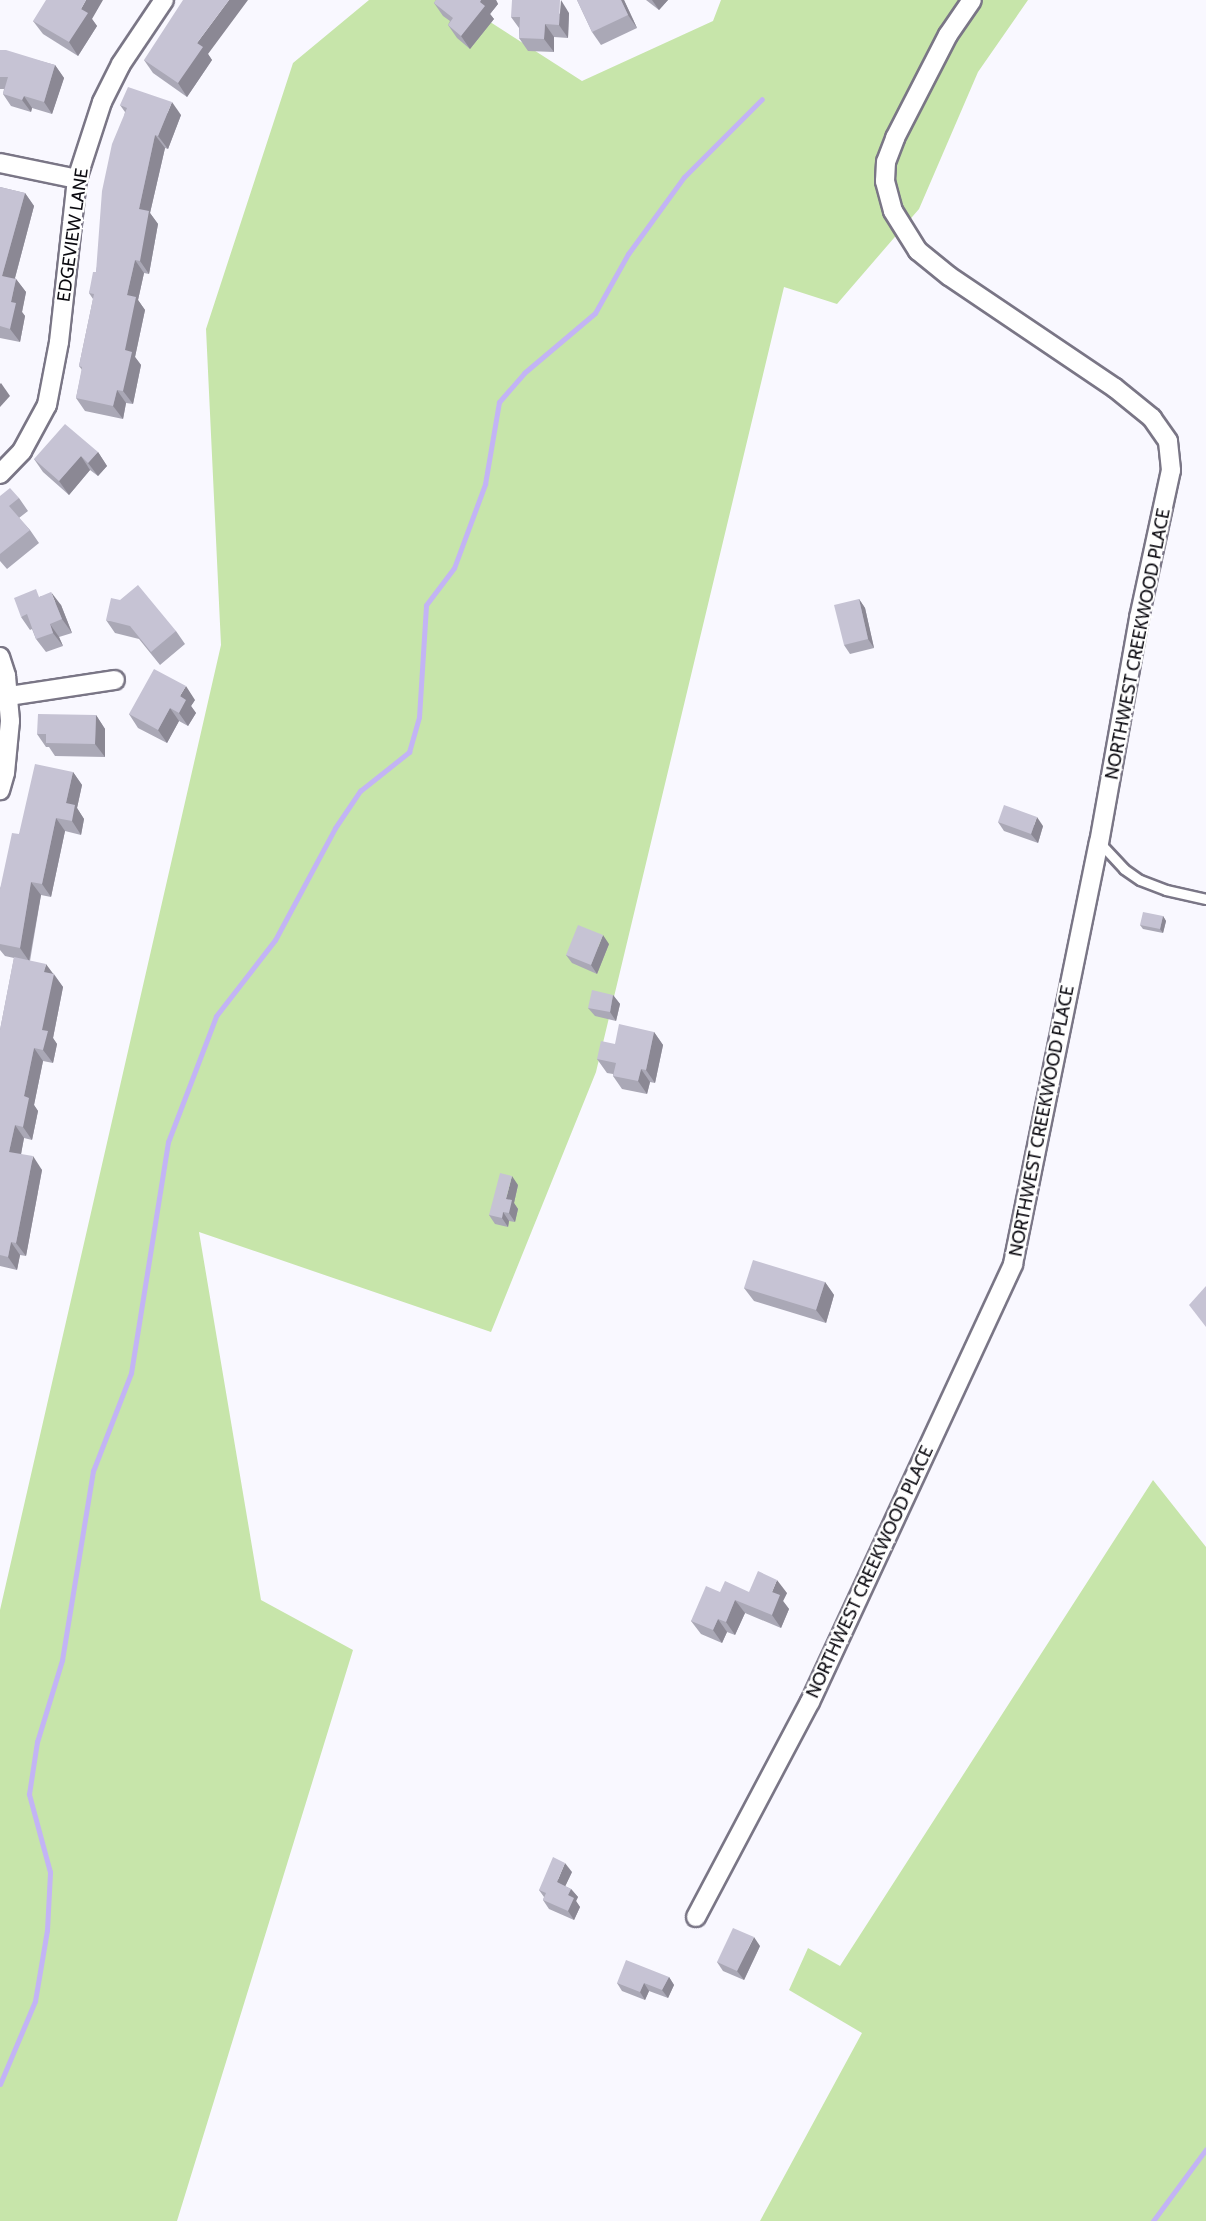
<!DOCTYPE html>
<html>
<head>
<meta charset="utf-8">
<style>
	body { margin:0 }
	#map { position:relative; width:1206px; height:2221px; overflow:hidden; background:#f9f8ff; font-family:Cabin,sans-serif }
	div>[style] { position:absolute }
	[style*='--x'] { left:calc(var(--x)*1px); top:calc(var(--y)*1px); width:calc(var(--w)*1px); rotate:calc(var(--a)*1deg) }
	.green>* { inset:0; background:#c7e5aa }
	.stream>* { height:5px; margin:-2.5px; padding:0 2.5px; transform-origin:2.5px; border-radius:2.5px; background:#c3b4f5 }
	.roads { filter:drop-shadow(2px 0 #7a7686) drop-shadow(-2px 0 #7a7686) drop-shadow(0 2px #7a7686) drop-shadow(0 -2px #7a7686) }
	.service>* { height:9px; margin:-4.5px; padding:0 4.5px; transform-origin:4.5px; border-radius:4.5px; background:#fff }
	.minor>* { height:18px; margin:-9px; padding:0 9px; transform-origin:9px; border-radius:9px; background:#fff }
	.wall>* { inset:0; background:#aaa8b6 }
	.shaded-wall>* { inset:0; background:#8b8894 }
	.building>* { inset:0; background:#c6c3d4 }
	span { translate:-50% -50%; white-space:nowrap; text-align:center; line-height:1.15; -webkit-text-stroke:4.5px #fff; paint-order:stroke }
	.street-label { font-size:18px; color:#0b0a10 }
</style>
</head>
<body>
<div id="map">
	<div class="green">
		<div style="clip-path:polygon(369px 0,456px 0,582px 81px,713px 21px,721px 0,1028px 0,978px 72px,919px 209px,837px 304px,784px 287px,596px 1072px,491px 1332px,199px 1232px,261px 1600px,353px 1650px,177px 2221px,0 2221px,0 1610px,221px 645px,206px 329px,293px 63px)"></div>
		<div style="clip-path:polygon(1153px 1480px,1206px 1547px,1206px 2221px,760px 2221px,862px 2033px,789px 1990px,808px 1948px,840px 1966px)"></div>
	</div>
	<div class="stream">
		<div style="--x:0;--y:2084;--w:90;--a:-67.1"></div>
		<div style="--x:35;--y:2001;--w:72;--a:-80.4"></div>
		<div style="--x:47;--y:1930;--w:58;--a:-87"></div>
		<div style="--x:50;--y:1872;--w:81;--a:-105.1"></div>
		<div style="--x:29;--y:1794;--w:53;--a:-81.3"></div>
		<div style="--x:37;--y:1742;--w:86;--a:-73"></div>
		<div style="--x:62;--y:1660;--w:192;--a:-80.7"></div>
		<div style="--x:93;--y:1471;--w:105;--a:-68.8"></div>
		<div style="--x:131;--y:1373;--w:234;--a:-80.9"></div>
		<div style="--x:168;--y:1142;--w:135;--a:-69.1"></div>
		<div style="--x:216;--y:1016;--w:96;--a:-52.2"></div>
		<div style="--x:275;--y:940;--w:127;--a:-61.8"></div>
		<div style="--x:335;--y:828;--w:45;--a:-56"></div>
		<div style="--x:360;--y:791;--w:63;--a:-38.5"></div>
		<div style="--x:409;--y:752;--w:36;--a:-74"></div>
		<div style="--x:419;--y:717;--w:112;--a:-86.4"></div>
		<div style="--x:426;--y:605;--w:46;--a:-52.9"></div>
		<div style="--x:454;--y:568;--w:90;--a:-69.7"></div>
		<div style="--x:485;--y:484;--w:83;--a:-80.3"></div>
		<div style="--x:499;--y:402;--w:38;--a:-49"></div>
		<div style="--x:524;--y:373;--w:93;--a:-40.2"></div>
		<div style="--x:595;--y:313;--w:68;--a:-60.8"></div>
		<div style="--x:628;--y:254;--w:95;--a:-54"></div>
		<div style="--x:684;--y:177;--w:110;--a:-45"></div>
		<div style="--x:1153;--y:2221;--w:89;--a:-53.6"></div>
	</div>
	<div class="roads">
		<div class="service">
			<div style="--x:1100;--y:843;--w:35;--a:47"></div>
			<div style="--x:1124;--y:869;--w:19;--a:35"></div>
			<div style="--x:1140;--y:880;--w:28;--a:21"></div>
			<div style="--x:1166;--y:890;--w:41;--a:12.7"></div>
		</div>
		<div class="minor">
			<div style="--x:0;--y:163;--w:79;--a:11.7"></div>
			<div style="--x:0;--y:474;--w:32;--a:-46"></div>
			<div style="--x:22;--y:451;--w:52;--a:-61.5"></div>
			<div style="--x:47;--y:405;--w:64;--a:-79.2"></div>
			<div style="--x:59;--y:342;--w:164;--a:-83.7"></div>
			<div style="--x:77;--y:179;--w:81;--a:-72"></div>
			<div style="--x:102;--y:102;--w:42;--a:-63.4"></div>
			<div style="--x:121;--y:64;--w:77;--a:-56.1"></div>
			<div style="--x:0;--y:657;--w:20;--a:72"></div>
			<div style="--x:6;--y:676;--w:45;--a:84.9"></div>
			<div style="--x:10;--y:721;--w:52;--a:95.5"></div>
			<div style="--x:5;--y:773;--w:18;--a:106"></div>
			<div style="--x:9;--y:696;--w:107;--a:-8.6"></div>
			<div style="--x:696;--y:1917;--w:243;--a:-62.1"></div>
			<div style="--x:810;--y:1702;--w:483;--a:-65.1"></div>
			<div style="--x:1013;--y:1264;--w:430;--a:-78.5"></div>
			<div style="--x:1099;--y:843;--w:229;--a:-79.9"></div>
			<div style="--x:1139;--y:618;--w:151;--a:-77.8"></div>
			<div style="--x:1171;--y:470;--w:29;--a:-96"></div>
			<div style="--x:1168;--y:441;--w:28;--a:-125"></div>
			<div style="--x:1152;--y:418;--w:48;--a:-141"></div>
			<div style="--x:1115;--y:388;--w:200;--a:-146"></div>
			<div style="--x:949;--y:276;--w:40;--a:-141"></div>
			<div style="--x:918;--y:251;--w:47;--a:-122"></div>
			<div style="--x:893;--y:211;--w:31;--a:-105"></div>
			<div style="--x:885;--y:181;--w:19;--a:-87"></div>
			<div style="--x:886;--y:162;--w:26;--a:-69"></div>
			<div style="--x:895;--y:138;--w:116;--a:-62.8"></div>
			<div style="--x:948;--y:35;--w:42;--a:-55.6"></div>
		</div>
	</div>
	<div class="wall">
		<div style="clip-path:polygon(436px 0,496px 0,498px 4px,490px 14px,494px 19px,470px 49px,457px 38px,448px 25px,450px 21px,443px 16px,434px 3px)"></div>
		<div style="clip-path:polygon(577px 0,624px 0,637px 28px,601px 45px,592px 32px)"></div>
		<div style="clip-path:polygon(646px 0,668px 0,659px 10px)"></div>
		<div style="clip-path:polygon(569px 13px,568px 38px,554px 37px,554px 52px,528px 51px,519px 38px,519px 28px,511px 17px)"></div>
		<div style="clip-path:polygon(92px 19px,97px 26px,78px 56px,43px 34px,33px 21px)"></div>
		<div style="clip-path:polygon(0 50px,55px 65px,64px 78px,52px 114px,32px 108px,31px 112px,11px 106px,3px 94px,4px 89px,0 89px)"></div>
		<div style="clip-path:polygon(208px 54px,212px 60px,187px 97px,153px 73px,144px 60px)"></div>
		<div style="clip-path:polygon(120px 105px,181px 115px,168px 149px,165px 148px,150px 213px,158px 224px,149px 274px,144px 273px,138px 300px,145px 310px,135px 357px,141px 365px,133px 404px,126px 403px,123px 419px,85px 411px,76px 398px,82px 370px,79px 366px,93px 299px,89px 293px,96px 272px,125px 112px)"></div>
		<div style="clip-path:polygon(0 187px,25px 193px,34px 206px,15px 278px,16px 279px,26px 292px,22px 312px,25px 316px,20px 342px,0 338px)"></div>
		<div style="clip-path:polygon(98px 452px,107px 466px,98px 476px,90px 470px,69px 495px,43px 472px,34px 459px)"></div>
		<div style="clip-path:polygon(0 496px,19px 498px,28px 511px,19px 518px,30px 530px,39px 543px,7px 569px,0 561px)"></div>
		<div style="clip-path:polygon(41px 596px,61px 605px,72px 633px,59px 637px,63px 646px,46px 652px,36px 639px,32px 629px,30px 630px,21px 617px)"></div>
		<div style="clip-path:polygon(859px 599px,865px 608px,874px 648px,850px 654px,844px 645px)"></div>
		<div style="clip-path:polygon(106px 620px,176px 631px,185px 644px,160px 665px,139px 639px,115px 633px)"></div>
		<div style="clip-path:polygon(195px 700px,191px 706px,196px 713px,188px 726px,179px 721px,167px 743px,138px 728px,129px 714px)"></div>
		<div style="clip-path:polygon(96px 715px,105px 729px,105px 757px,55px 756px,49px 747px,46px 747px,37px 734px)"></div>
		<div style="clip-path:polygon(73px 772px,82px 785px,77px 808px,84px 819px,81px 835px,65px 831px,51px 897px,41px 895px,30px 961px,54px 974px,63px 987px,53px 1038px,57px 1044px,53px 1063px,43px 1061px,34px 1105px,38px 1111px,32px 1140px,24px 1138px,21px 1154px,42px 1170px,26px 1256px,20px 1255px,17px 1270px,0 1266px,0 1030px,14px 958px,5px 956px,0 950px,0 889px,19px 834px)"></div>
		<div style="clip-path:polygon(998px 822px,1043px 826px,1038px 843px,1004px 831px)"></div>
		<div style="clip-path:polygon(1163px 916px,1166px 921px,1163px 933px,1143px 929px,1140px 925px)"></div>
		<div style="clip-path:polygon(609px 944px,597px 974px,572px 963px,566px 955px)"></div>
		<div style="clip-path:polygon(613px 995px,620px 1004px,616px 1021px,595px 1016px,588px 1008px)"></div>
		<div style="clip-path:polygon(654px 1032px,663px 1045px,655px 1083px,650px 1082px,647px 1094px,622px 1089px,613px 1076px,613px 1074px,607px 1073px,597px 1059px,615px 1044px)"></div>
		<div style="clip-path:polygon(518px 1185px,514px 1203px,518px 1209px,515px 1222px,509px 1221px,508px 1227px,495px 1224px,489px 1215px)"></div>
		<div style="clip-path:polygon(825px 1282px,834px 1295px,826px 1323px,754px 1301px,744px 1288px)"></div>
		<div style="clip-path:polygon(720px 1592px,749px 1592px,787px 1593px,783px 1601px,789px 1609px,781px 1628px,745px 1613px,735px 1635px,727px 1632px,722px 1643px,701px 1634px,691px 1621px)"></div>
		<div style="clip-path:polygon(572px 1872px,565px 1886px,571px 1889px,578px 1897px,576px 1901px,580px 1907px,574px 1920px,549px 1909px,543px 1900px,544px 1897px,539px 1890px)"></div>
		<div style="clip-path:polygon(760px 1946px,744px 1980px,723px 1971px,717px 1962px)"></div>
		<div style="clip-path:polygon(669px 1977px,674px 1985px,668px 1998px,649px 1991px,645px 2000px,622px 1991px,617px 1983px)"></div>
	</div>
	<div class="shaded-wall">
		<div style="clip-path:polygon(86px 0,103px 0,92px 19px,97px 26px,78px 56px,69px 42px,81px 9px)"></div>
		<div style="clip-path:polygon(229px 0,248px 0,208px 54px,212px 60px,187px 97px,178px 83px,197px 43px)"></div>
		<div style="clip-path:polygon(481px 0,496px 0,498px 4px,490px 14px,494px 19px,470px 49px,461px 36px)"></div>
		<div style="clip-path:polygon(561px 0,569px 13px,568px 38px,559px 25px)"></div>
		<div style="clip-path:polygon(621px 0,624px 0,637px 28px,628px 15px)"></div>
		<div style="clip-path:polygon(652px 0,668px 0,659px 10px)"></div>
		<div style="clip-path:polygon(545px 24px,554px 37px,554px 52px,544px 39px)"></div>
		<div style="clip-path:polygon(55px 65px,64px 78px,52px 114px,44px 102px)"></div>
		<div style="clip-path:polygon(24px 96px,32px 108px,31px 112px,22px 100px)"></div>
		<div style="clip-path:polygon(172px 102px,181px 115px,168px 149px,158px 136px)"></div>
		<div style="clip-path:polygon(155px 135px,165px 148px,150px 213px,158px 224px,149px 274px,140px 261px,139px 209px)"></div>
		<div style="clip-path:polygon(25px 193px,34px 206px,12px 289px,2px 276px)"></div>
		<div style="clip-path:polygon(135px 260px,144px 273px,138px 300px,145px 310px,135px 357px,141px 365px,133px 404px,123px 391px,127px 295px)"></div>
		<div style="clip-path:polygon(16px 279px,26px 292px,22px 312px,25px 316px,20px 342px,10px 329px,11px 302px)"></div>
		<div style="clip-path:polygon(1px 383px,10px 396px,0 407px,0 384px)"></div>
		<div style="clip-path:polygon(117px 390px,126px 403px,123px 419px,113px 406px)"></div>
		<div style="clip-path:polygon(98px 452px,107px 466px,98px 476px,88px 463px)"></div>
		<div style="clip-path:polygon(81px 456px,90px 470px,69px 495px,59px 481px)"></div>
		<div style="clip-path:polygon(51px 592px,61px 605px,72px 633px,62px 619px)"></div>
		<div style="clip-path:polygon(859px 599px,865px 608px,874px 648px,868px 639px)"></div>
		<div style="clip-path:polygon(50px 624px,59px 637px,63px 646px,53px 633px)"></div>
		<div style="clip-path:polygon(186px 686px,195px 700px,191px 706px,196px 713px,188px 726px,179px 713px,180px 696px)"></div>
		<div style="clip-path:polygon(170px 708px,179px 721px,167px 743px,158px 730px)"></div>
		<div style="clip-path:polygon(96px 715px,105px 729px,105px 757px,95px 744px)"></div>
		<div style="clip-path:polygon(73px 772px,82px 785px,77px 808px,84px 819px,81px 835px,72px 821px,66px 803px)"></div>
		<div style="clip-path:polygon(1037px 817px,1043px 826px,1038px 843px,1031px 834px)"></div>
		<div style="clip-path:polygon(56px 818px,65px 831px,51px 897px,42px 884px)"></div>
		<div style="clip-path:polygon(31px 882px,41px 895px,29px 961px,20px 948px)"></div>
		<div style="clip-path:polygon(1163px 916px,1166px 921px,1163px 933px,1160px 929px)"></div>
		<div style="clip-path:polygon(603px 935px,609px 944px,597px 974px,591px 965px)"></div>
		<div style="clip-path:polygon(46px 964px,63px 987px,53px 1038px,57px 1044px,53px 1063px,43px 1050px,42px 1030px,44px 972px)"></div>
		<div style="clip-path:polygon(613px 995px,620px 1004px,616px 1021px,610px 1012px)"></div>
		<div style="clip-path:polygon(654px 1032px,663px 1045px,655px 1083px,646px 1070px)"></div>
		<div style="clip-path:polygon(34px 1048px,43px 1061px,34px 1105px,38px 1111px,32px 1140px,23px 1127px,24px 1096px)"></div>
		<div style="clip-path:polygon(641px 1069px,650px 1082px,647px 1094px,638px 1081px)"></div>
		<div style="clip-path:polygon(15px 1125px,24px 1138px,19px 1165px,9px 1152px)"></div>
		<div style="clip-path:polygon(33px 1156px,42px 1170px,26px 1256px,16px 1243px)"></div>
		<div style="clip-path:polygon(512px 1176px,518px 1185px,514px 1203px,518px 1209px,515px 1222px,509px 1213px,506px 1199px)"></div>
		<div style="clip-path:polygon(503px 1212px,509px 1221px,508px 1227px,502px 1218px)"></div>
		<div style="clip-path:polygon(11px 1242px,20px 1255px,17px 1270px,8px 1257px)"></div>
		<div style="clip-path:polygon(825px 1282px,834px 1295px,826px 1323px,816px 1310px)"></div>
		<div style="clip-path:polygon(777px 1580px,787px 1593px,783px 1601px,789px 1609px,781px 1628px,772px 1615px,772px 1592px)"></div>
		<div style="clip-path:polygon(735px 1600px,745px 1613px,735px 1635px,726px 1622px)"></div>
		<div style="clip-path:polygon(718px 1619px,727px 1632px,722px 1643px,713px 1630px)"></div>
		<div style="clip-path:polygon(565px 1863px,572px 1872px,563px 1891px,557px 1882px)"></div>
		<div style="clip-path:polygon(571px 1889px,578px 1897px,576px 1901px,580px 1907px,574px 1920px,568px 1911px,568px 1895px)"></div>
		<div style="clip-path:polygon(754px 1937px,760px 1946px,744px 1980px,737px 1971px)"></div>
		<div style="clip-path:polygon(669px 1977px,674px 1985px,668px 1998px,662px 1990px)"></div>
		<div style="clip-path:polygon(644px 1983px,649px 1991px,645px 2000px,640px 1992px)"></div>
	</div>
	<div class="building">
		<div style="clip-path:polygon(46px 0,86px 0,81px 9px,88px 13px,69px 42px,33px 21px)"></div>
		<div style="clip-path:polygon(183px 0,229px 0,197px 43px,203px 47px,178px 83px,144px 60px)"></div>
		<div style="clip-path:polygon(436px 0,481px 0,480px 2px,485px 6px,461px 36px,448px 25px,453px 18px,434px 3px)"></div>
		<div style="clip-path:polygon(512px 0,560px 0,559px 25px,545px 24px,544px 39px,519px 38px,520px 17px,511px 17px)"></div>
		<div style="clip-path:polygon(577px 0,621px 0,628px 15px,592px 32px)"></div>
		<div style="clip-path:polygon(0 50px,6px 50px,55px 65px,44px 102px,24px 96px,22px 100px,3px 94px,8px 77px,0 77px)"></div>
		<div style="clip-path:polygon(128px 87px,172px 102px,158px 136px,155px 135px,139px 209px,149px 211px,140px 261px,135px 260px,127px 295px,136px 297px,125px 350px,132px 352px,123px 391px,117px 390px,113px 406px,76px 398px,82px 367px,79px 366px,94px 294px,89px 293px,93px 272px,96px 272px,102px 191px,112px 144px,127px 108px,120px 105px)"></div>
		<div style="clip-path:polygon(0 187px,25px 193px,2px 276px,16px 279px,11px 302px,16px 303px,10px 329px,0 326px)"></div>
		<div style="clip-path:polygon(65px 424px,98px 452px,88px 463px,81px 456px,59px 481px,34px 459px)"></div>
		<div style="clip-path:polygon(10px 488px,19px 498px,9px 506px,30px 530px,0 554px,0 496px)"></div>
		<div style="clip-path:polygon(138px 585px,176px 631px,151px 652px,130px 626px,106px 620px,111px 598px,120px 600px)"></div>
		<div style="clip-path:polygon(36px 589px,39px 597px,51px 592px,62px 619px,50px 624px,53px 633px,36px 639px,27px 614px,21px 617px,14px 598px)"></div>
		<div style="clip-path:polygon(859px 599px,868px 639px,844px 645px,834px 605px)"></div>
		<div style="clip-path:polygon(154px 669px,186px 686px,180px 696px,186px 700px,179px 713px,170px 708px,158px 730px,129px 714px)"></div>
		<div style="clip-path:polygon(38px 714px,96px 715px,95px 744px,46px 743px,46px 734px,37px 734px)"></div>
		<div style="clip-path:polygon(35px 764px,73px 772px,66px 803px,75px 805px,72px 821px,56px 818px,42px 884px,31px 882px,20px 948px,0 944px,0 889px,12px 833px,19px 834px)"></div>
		<div style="clip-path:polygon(1004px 805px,1037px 817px,1031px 834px,998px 822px)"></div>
		<div style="clip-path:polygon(1143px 912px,1163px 916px,1160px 929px,1140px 925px)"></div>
		<div style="clip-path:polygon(578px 925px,603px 935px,591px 965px,566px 955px)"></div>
		<div style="clip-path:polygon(14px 957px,46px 964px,44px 972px,54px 974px,42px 1030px,48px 1031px,43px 1050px,34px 1048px,24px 1096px,29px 1098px,23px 1127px,15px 1125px,9px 1152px,33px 1156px,16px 1243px,11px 1242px,8px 1257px,0 1255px,0 1030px)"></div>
		<div style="clip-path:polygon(592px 990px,613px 995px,610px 1012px,588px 1008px)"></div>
		<div style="clip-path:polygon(619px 1024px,654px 1032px,646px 1070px,641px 1069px,638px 1081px,613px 1076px,616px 1063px,597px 1059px,601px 1041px,615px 1044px)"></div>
		<div style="clip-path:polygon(500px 1173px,512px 1176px,506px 1199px,512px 1200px,509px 1213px,503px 1212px,502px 1218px,489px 1215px)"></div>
		<div style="clip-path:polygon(753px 1260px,825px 1282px,816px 1310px,744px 1288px)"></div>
		<div style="clip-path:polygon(1206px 1286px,1206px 1327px,1189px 1305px)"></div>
		<div style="clip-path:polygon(758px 1571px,777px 1580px,772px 1592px,780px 1595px,772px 1615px,735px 1600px,726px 1622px,718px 1619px,713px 1630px,691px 1621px,706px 1586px,720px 1592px,725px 1581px,749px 1592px)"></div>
		<div style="clip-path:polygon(553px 1857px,565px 1863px,557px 1882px,571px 1889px,568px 1895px,574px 1898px,568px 1911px,543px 1900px,546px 1893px,539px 1890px)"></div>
		<div style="clip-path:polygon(733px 1928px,754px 1937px,737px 1971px,717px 1962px)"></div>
		<div style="clip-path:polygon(626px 1960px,669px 1977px,662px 1990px,644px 1983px,640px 1992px,617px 1983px)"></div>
	</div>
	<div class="street-label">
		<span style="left:73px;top:235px;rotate:-82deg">EDGEVIEW LANE</span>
		<span style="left:1138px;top:644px;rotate:-79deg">NORTHWEST CREEKWOOD PLACE</span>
		<span style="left:1042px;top:1121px;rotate:-79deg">NORTHWEST CREEKWOOD PLACE</span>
		<span style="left:870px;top:1572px;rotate:-65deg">NORTHWEST CREEKWOOD PLACE</span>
	</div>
</div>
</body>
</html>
